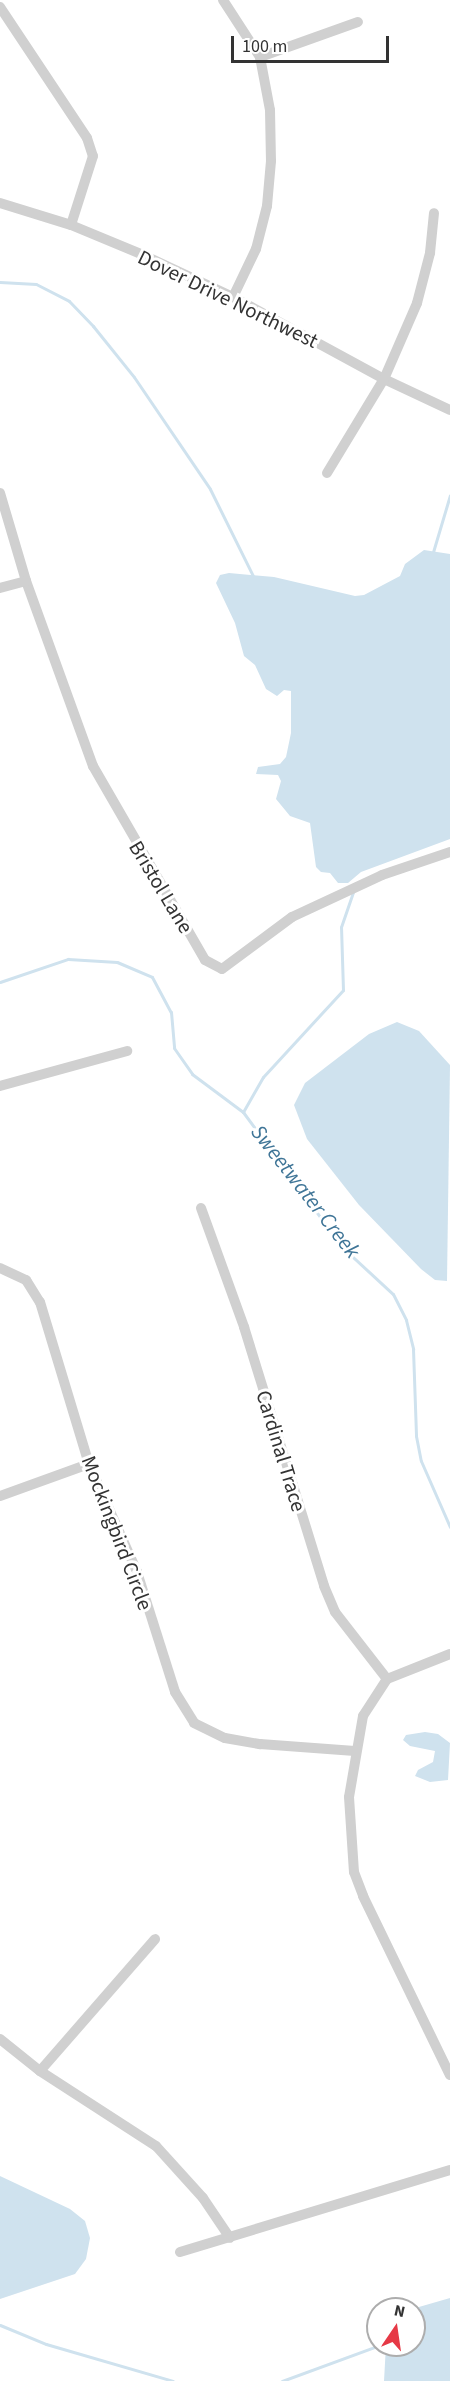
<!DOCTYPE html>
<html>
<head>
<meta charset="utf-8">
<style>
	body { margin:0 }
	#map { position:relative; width:450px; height:2381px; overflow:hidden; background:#fff; font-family:"Source Sans 3",sans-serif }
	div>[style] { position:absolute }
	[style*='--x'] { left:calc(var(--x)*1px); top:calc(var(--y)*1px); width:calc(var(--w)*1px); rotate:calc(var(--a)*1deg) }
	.water>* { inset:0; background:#cfe2ee }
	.stream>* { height:3px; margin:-1.5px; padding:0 1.5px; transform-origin:1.5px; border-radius:1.5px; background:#cfe2ee }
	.street>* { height:10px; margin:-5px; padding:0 5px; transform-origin:5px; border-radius:5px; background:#d0d0d0 }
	span { translate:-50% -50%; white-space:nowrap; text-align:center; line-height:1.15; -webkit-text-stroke:6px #fff; paint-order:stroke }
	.street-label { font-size:21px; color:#333 }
	.water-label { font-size:22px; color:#3f7597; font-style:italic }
	.north { position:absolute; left:366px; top:2297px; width:60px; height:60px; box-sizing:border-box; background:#fff; border:2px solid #adadad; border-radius:50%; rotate:13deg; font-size:16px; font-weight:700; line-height:24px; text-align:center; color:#333 }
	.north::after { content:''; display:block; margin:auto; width:21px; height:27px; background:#e63946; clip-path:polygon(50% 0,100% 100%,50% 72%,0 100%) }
	.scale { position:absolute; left:231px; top:36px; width:158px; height:27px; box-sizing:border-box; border:3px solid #333; border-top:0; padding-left:8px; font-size:18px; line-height:21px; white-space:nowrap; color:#333; -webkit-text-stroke:4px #fff; paint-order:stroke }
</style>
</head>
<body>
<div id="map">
	<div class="water">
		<div style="clip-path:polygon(424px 550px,450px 554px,450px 839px,361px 872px,348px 883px,338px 883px,330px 873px,321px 872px,316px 867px,310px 823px,290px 816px,276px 799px,281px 781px,278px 775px,256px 774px,258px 767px,280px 764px,286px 757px,291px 733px,291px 691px,284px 690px,277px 696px,266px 689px,255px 665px,244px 656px,235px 623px,216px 583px,220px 575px,229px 573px,274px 577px,355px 596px,364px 595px,400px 576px,405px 564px)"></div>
		<div style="clip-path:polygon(397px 1022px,419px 1031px,450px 1065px,447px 1281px,435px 1280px,421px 1269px,359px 1205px,307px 1139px,294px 1105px,305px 1083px,369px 1034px)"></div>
		<div style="clip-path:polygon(425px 1732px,438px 1734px,450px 1743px,448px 1780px,430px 1782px,415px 1776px,418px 1770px,433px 1762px,435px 1751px,410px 1746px,403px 1740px,406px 1735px)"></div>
		<div style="clip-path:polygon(0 2176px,70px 2209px,85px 2221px,90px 2238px,86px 2259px,75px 2274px,0 2299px)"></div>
		<div style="clip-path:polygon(450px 2298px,450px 2381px,384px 2381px,386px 2345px,414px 2345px,412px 2309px)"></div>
	</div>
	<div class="stream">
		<div style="--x:0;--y:282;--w:36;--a:3"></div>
		<div style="--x:36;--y:284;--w:37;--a:27"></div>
		<div style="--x:69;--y:301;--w:35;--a:46"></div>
		<div style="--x:93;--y:326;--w:65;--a:51.2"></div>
		<div style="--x:134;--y:377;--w:135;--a:55.8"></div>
		<div style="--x:210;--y:489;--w:97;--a:63.7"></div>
		<div style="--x:433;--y:552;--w:59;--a:-73.4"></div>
		<div style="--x:0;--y:982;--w:72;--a:-18.7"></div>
		<div style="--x:68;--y:959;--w:49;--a:3.5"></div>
		<div style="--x:117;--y:962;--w:38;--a:23"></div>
		<div style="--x:152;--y:977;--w:40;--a:62"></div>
		<div style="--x:171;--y:1012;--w:36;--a:85"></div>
		<div style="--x:174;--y:1048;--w:32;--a:55"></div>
		<div style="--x:192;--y:1074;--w:64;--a:36.7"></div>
		<div style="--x:243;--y:1112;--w:167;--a:53.7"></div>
		<div style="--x:342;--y:1247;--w:69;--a:42.7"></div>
		<div style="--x:393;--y:1294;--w:29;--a:63"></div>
		<div style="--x:406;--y:1320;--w:30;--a:76"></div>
		<div style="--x:413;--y:1349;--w:87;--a:88"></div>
		<div style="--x:416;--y:1436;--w:25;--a:79"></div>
		<div style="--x:421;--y:1461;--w:72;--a:66.3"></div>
		<div style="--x:243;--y:1112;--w:40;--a:-60.3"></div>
		<div style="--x:263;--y:1077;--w:118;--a:-47.4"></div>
		<div style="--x:343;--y:990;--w:63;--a:-91.8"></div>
		<div style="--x:341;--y:927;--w:37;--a:-71"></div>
		<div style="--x:0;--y:2325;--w:50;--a:22.4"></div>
		<div style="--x:46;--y:2344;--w:132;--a:16.2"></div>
		<div style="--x:282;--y:2381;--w:104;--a:-20.2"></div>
	</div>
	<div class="street">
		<div style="--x:223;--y:0;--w:68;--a:57"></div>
		<div style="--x:260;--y:57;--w:54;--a:79.3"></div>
		<div style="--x:270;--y:110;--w:51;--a:88.9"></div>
		<div style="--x:271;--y:161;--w:45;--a:95.1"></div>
		<div style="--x:267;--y:206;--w:44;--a:104.3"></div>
		<div style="--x:256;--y:249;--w:53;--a:115.6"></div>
		<div style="--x:0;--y:7;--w:157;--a:56.4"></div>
		<div style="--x:87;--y:138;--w:19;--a:72"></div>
		<div style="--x:93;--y:156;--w:72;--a:107.7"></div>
		<div style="--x:260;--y:57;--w:104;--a:-19.7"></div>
		<div style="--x:0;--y:203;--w:74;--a:17.2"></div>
		<div style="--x:71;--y:225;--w:76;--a:22.5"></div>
		<div style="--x:141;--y:254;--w:102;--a:25.1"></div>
		<div style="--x:233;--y:297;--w:172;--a:28.5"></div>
		<div style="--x:384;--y:379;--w:73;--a:25.2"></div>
		<div style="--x:327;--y:473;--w:110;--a:-58.8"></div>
		<div style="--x:384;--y:379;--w:83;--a:-66.5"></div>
		<div style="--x:417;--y:303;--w:52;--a:-75.4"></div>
		<div style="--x:430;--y:253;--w:40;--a:-84.3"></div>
		<div style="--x:0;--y:493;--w:92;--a:73.5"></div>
		<div style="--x:26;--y:581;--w:197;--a:70.1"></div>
		<div style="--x:93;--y:766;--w:224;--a:60"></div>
		<div style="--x:205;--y:960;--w:19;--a:28"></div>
		<div style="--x:222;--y:969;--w:87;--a:-36.6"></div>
		<div style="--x:292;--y:917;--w:99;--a:-25"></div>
		<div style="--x:382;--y:875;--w:72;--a:-18.7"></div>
		<div style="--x:0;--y:588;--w:27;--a:-15"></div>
		<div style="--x:0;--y:1086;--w:132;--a:-15.4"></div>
		<div style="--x:201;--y:1208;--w:127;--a:70.1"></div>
		<div style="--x:244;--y:1327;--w:271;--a:72.8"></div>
		<div style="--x:324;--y:1586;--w:28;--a:67"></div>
		<div style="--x:335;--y:1612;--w:85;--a:52.2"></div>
		<div style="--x:0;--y:1268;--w:29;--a:25"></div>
		<div style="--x:26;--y:1280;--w:26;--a:58"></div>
		<div style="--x:40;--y:1302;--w:169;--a:73.2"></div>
		<div style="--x:89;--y:1464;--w:118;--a:66"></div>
		<div style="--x:137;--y:1572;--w:126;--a:72.4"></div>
		<div style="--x:175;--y:1692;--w:36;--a:58"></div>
		<div style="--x:194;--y:1723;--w:34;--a:26"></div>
		<div style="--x:225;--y:1738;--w:36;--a:10"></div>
		<div style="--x:260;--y:1744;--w:95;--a:4.2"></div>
		<div style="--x:0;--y:1496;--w:95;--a:-19.8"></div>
		<div style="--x:450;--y:1654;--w:68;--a:158.4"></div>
		<div style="--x:387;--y:1679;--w:44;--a:123"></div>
		<div style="--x:363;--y:1716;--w:82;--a:99.8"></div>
		<div style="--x:349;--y:1797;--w:75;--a:86.2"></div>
		<div style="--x:354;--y:1872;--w:26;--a:69"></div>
		<div style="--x:363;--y:1896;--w:199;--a:64.1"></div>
		<div style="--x:0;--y:2039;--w:51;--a:38.7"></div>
		<div style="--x:40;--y:2071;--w:138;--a:32.9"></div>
		<div style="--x:156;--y:2146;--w:70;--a:47.9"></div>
		<div style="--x:203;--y:2198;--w:48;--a:56"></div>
		<div style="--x:40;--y:2071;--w:175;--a:-48.9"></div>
		<div style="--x:180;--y:2252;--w:282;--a:-16.9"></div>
	</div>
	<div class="street-label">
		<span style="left:228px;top:299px;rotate:26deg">Dover Drive Northwest</span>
		<span style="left:161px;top:887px;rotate:59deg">Bristol Lane</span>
		<span style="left:281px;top:1451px;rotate:73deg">Cardinal Trace</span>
		<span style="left:117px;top:1533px;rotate:69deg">Mockingbird Circle</span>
	</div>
	<div class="water-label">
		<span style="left:305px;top:1192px;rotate:52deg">Sweetwater Creek</span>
	</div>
	<div class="north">N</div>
	<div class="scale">100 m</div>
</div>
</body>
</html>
